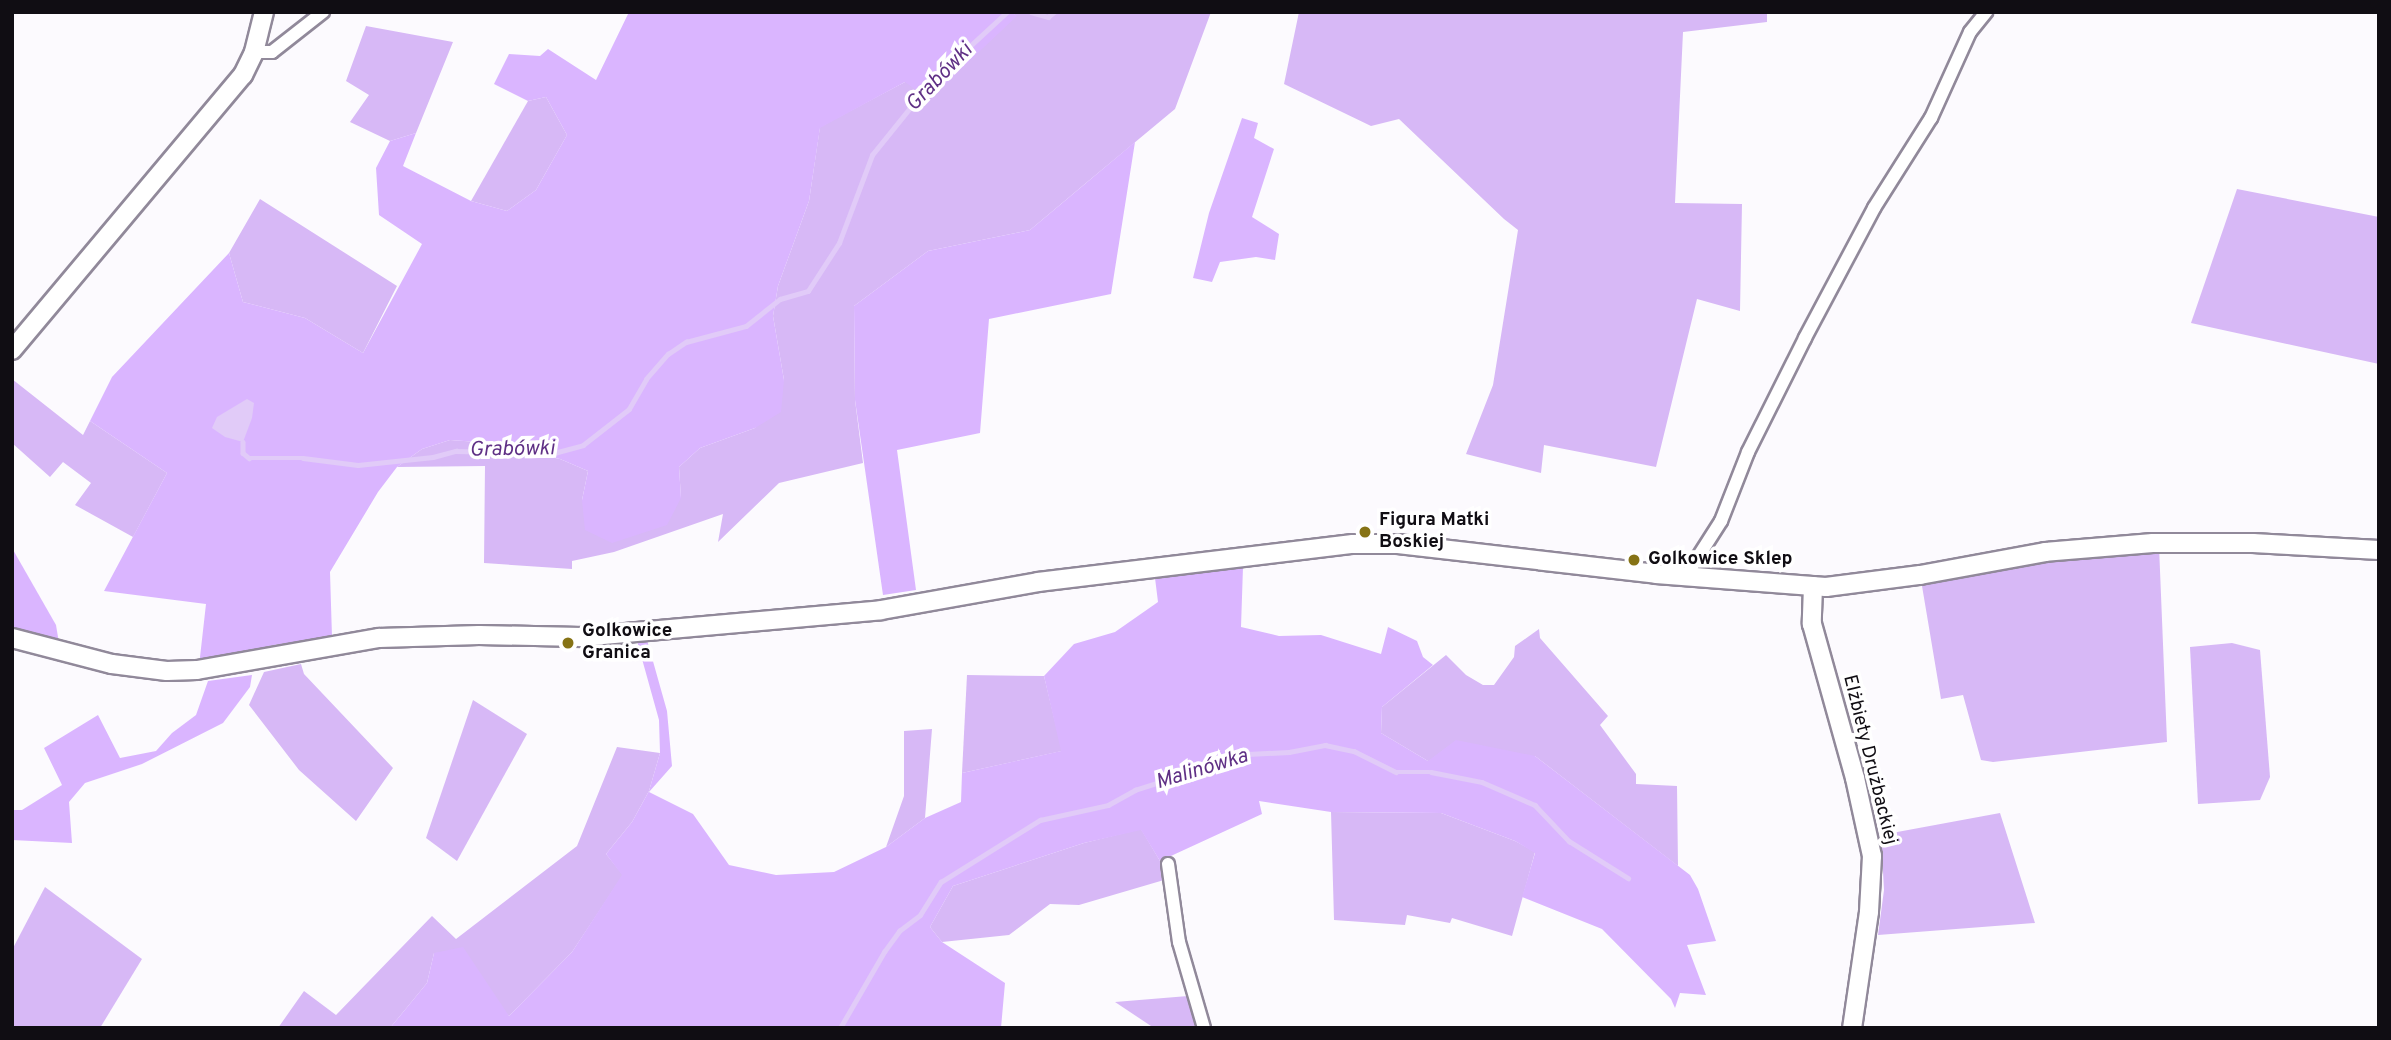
<!DOCTYPE html>
<html>
<head>
<meta charset="utf-8">
<style>
	body { margin:0 }
	#map { position:relative; width:2391px; height:1040px; overflow:hidden; background:#fcfafe; font-family:Overpass,sans-serif }
	div>[style] { position:absolute }
	[style*='--x'] { left:calc(var(--x)*1px); top:calc(var(--y)*1px); width:calc(var(--w)*1px); rotate:calc(var(--a)*1deg) }
	.green>* { inset:0; background:#d7b8f6 }
	.forest>* { inset:0; background:#dab5ff }
	.water>* { inset:0; background:#e1cbf8 }
	.stream>* { height:4.5px; margin:-2.25px; padding:0 2.25px; transform-origin:2.25px; border-radius:2.25px; background:#e1cbf8 }
	.roads { filter:drop-shadow(2px 0 #91899a) drop-shadow(-2px 0 #91899a) drop-shadow(0 2px #91899a) drop-shadow(0 -2px #91899a) }
	.street>* { height:12px; margin:-6px; padding:0 6px; transform-origin:6px; border-radius:6px; background:#fff }
	.secondary>* { height:18px; margin:-9px; padding:0 9px; transform-origin:9px; border-radius:9px; background:#fff }
	.dots>* { width:19px; height:19px; translate:-50% -50%; box-sizing:border-box; border:4px solid #fff; border-radius:50% }
	span { translate:-50% -50%; white-space:nowrap; text-align:center; line-height:1.15; -webkit-text-stroke:7px #fff; paint-order:stroke }
	.poi-label { font-size:19px; color:#100d13; font-weight:700 }
	.left { translate:0 -50%; text-align:left }
	.street-label { font-size:19px; color:#100d13 }
	.water-label { font-size:21px; color:#5f3085; font-style:italic }
	.frame { position:absolute; inset:0; border:14px solid #100d13; pointer-events:none }
</style>
</head>
<body>
<div id="map">
	<div class="green">
		<div style="clip-path:polygon(1011px 12px,1211px 12px,1175px 109px,1086px 183px,1030px 230px,928px 251px,854px 306px,855px 400px,863px 463px,779px 483px,718px 542px,723px 514px,614px 552px,572px 561px,572px 569px,484px 563px,485px 466px,397px 467px,422px 449px,450px 440px,478px 442px,560px 459px,588px 471px,582px 500px,681px 498px,679px 467px,700px 448px,755px 428px,784px 380px,773px 316px,778px 286px,809px 201px,820px 127px,905px 82px,1016px 16px)"></div>
		<div style="clip-path:polygon(1299px 12px,1767px 12px,1767px 22px,1683px 32px,1675px 203px,1742px 204px,1740px 311px,1697px 299px,1656px 467px,1544px 445px,1541px 473px,1466px 454px,1493px 385px,1518px 230px,1504px 219px,1399px 119px,1371px 126px,1284px 84px)"></div>
		<div style="clip-path:polygon(366px 26px,453px 42px,416px 133px,390px 141px,350px 122px,369px 95px,346px 81px)"></div>
		<div style="clip-path:polygon(546px 97px,567px 135px,536px 190px,507px 211px,471px 201px,528px 101px)"></div>
		<div style="clip-path:polygon(2237px 189px,2379px 217px,2379px 364px,2191px 323px)"></div>
		<div style="clip-path:polygon(260px 199px,397px 286px,363px 353px,305px 318px,243px 302px,229px 253px)"></div>
		<div style="clip-path:polygon(12px 379px,83px 435px,90px 421px,167px 473px,133px 537px,75px 505px,91px 483px,63px 462px,50px 477px,12px 443px)"></div>
		<div style="clip-path:polygon(2159px 546px,2167px 742px,1993px 762px,1981px 760px,1963px 695px,1941px 699px,1922px 586px,1928px 578px,2028px 557px)"></div>
		<div style="clip-path:polygon(1539px 629px,1540px 638px,1608px 716px,1600px 725px,1636px 774px,1636px 784px,1677px 786px,1678px 866px,1535px 756px,1428px 761px,1381px 733px,1382px 707px,1446px 655px,1466px 675px,1483px 685px,1494px 685px,1514px 657px,1515px 646px)"></div>
		<div style="clip-path:polygon(2232px 643px,2260px 650px,2270px 777px,2260px 800px,2198px 804px,2190px 647px)"></div>
		<div style="clip-path:polygon(301px 664px,304px 674px,393px 768px,356px 821px,299px 770px,249px 705px,264px 672px)"></div>
		<div style="clip-path:polygon(967px 675px,1044px 676px,1062px 751px,962px 773px)"></div>
		<div style="clip-path:polygon(473px 700px,527px 734px,457px 861px,426px 838px)"></div>
		<div style="clip-path:polygon(932px 729px,925px 818px,886px 847px,904px 796px,904px 731px)"></div>
		<div style="clip-path:polygon(617px 747px,660px 753px,649px 791px,632px 822px,606px 854px,623px 875px,572px 952px,509px 1016px,434px 953px,427px 983px,390px 1028px,278px 1028px,304px 991px,336px 1015px,432px 916px,456px 939px,577px 846px)"></div>
		<div style="clip-path:polygon(1331px 812px,1441px 813px,1515px 841px,1535px 852px,1512px 936px,1452px 918px,1450px 923px,1407px 915px,1405px 925px,1334px 920px)"></div>
		<div style="clip-path:polygon(2000px 813px,2035px 923px,1878px 935px,1884px 890px,1881px 835px)"></div>
		<div style="clip-path:polygon(1141px 829px,1160px 861px,1164px 880px,1079px 905px,1050px 904px,1009px 935px,942px 942px,930px 927px,953px 886px,1084px 843px)"></div>
		<div style="clip-path:polygon(45px 887px,142px 959px,100px 1028px,12px 1028px,12px 950px)"></div>
		<div style="clip-path:polygon(1188px 996px,1198px 1028px,1154px 1028px,1115px 1002px)"></div>
	</div>
	<div class="forest">
		<div style="clip-path:polygon(629px 12px,1011px 12px,1017px 16px,929px 99px,905px 82px,820px 128px,809px 201px,778px 286px,773px 316px,784px 380px,781px 412px,755px 428px,700px 448px,679px 467px,681px 498px,667px 525px,612px 543px,585px 530px,582px 500px,588px 471px,560px 459px,478px 442px,450px 440px,422px 449px,397px 467px,378px 492px,330px 572px,332px 637px,274px 645px,199px 666px,206px 604px,104px 591px,167px 473px,90px 421px,112px 377px,229px 253px,243px 302px,305px 318px,363px 353px,422px 244px,379px 215px,376px 168px,390px 141px,416px 133px,403px 166px,471px 201px,507px 211px,536px 190px,567px 135px,546px 97px,528px 101px,494px 84px,509px 54px,540px 56px,548px 49px,596px 80px)"></div>
		<div style="clip-path:polygon(1242px 118px,1258px 123px,1254px 138px,1274px 149px,1252px 217px,1279px 234px,1275px 260px,1256px 257px,1220px 262px,1212px 282px,1193px 278px,1209px 213px)"></div>
		<div style="clip-path:polygon(1135px 142px,1111px 294px,989px 319px,980px 433px,897px 450px,916px 590px,883px 595px,855px 400px,854px 306px,928px 251px,1030px 230px)"></div>
		<div style="clip-path:polygon(12px 548px,56px 625px,59px 643px,12px 631px)"></div>
		<div style="clip-path:polygon(1243px 567px,1241px 627px,1279px 636px,1321px 635px,1381px 654px,1388px 627px,1417px 641px,1423px 657px,1433px 665px,1382px 707px,1381px 733px,1428px 761px,1456px 740px,1535px 756px,1690px 875px,1698px 889px,1716px 941px,1687px 945px,1706px 995px,1680px 993px,1675px 1008px,1671px 999px,1602px 929px,1522px 897px,1535px 853px,1515px 841px,1441px 813px,1331px 812px,1259px 801px,1262px 814px,1160px 861px,1141px 830px,1084px 843px,953px 886px,930px 927px,942px 942px,1005px 983px,1001px 1028px,390px 1028px,427px 983px,434px 953px,463px 947px,509px 1016px,572px 952px,622px 875px,606px 854px,632px 822px,649px 791px,660px 753px,659px 720px,637px 641px,647px 640px,667px 711px,672px 766px,649px 792px,693px 814px,729px 865px,776px 875px,834px 872px,886px 847px,925px 818px,961px 802px,962px 773px,1061px 751px,1044px 676px,1074px 644px,1115px 632px,1158px 602px,1155px 578px)"></div>
		<div style="clip-path:polygon(252px 675px,250px 687px,223px 723px,142px 764px,85px 783px,69px 802px,72px 843px,12px 840px,12px 810px,22px 810px,62px 785px,44px 748px,98px 715px,120px 758px,156px 751px,172px 733px,196px 715px,208px 681px)"></div>
	</div>
	<div class="water">
		<div style="clip-path:polygon(247px 399px,254px 403px,252px 418px,243px 442px,225px 437px,212px 428px,217px 417px)"></div>
	</div>
	<div class="stream">
		<div style="--x:1031;--y:12;--w:18;--a:16"></div>
		<div style="--x:1048;--y:17;--w:8;--a:-40"></div>
		<div style="--x:243;--y:442;--w:11;--a:90"></div>
		<div style="--x:243;--y:453;--w:8;--a:40"></div>
		<div style="--x:249;--y:458;--w:54;--a:0"></div>
		<div style="--x:303;--y:458;--w:55;--a:7.3"></div>
		<div style="--x:358;--y:465;--w:75;--a:-6.1"></div>
		<div style="--x:433;--y:457;--w:24;--a:-15"></div>
		<div style="--x:456;--y:451;--w:98;--a:1.2"></div>
		<div style="--x:554;--y:453;--w:30;--a:-15"></div>
		<div style="--x:583;--y:445;--w:58;--a:-38"></div>
		<div style="--x:629;--y:409;--w:34;--a:-60"></div>
		<div style="--x:646;--y:379;--w:33;--a:-49"></div>
		<div style="--x:668;--y:354;--w:22;--a:-34"></div>
		<div style="--x:686;--y:342;--w:62;--a:-14.9"></div>
		<div style="--x:746;--y:326;--w:43;--a:-38.5"></div>
		<div style="--x:780;--y:299;--w:29;--a:-16"></div>
		<div style="--x:808;--y:291;--w:57;--a:-57.1"></div>
		<div style="--x:839;--y:243;--w:94;--a:-69.4"></div>
		<div style="--x:872;--y:155;--w:92;--a:-51.1"></div>
		<div style="--x:930;--y:83;--w:105;--a:-42.7"></div>
		<div style="--x:840;--y:1028;--w:88;--a:-59.9"></div>
		<div style="--x:884;--y:952;--w:26;--a:-54"></div>
		<div style="--x:899;--y:931;--w:26;--a:-37"></div>
		<div style="--x:920;--y:915;--w:39;--a:-58"></div>
		<div style="--x:941;--y:882;--w:117;--a:-32.1"></div>
		<div style="--x:1040;--y:820;--w:70;--a:-12.4"></div>
		<div style="--x:1108;--y:805;--w:31;--a:-29"></div>
		<div style="--x:1135;--y:790;--w:119;--a:-17.7"></div>
		<div style="--x:1248;--y:754;--w:41;--a:-2.8"></div>
		<div style="--x:1289;--y:752;--w:37;--a:-11"></div>
		<div style="--x:1325;--y:745;--w:30;--a:12"></div>
		<div style="--x:1354;--y:751;--w:47;--a:26.6"></div>
		<div style="--x:1396;--y:772;--w:35;--a:0"></div>
		<div style="--x:1431;--y:772;--w:52;--a:11.1"></div>
		<div style="--x:1482;--y:782;--w:58;--a:23.5"></div>
		<div style="--x:1535;--y:805;--w:50;--a:46.6"></div>
		<div style="--x:1569;--y:841;--w:70;--a:32.1"></div>
	</div>
	<div class="roads">
		<div class="street">
			<div style="--x:254;--y:52;--w:18;--a:0"></div>
			<div style="--x:272;--y:52;--w:65;--a:-38.1"></div>
			<div style="--x:1690;--y:577;--w:9;--a:-84"></div>
			<div style="--x:1691;--y:568;--w:56;--a:-57.4"></div>
			<div style="--x:1721;--y:521;--w:74;--a:-68.6"></div>
			<div style="--x:1748;--y:452;--w:127;--a:-63.4"></div>
			<div style="--x:1805;--y:338;--w:147;--a:-62"></div>
			<div style="--x:1874;--y:208;--w:107;--a:-57.7"></div>
			<div style="--x:1931;--y:118;--w:94;--a:-65.6"></div>
			<div style="--x:1970;--y:32;--w:26;--a:-51"></div>
			<div style="--x:1168;--y:864;--w:79;--a:82"></div>
			<div style="--x:1179;--y:942;--w:90;--a:73.8"></div>
		</div>
		<div class="secondary">
			<div style="--x:12;--y:350;--w:359;--a:-50"></div>
			<div style="--x:243;--y:75;--w:25;--a:-64"></div>
			<div style="--x:254;--y:52;--w:41;--a:-76"></div>
			<div style="--x:1813;--y:586;--w:38;--a:92"></div>
			<div style="--x:1812;--y:624;--w:160;--a:74.4"></div>
			<div style="--x:1855;--y:778;--w:80;--a:77.7"></div>
			<div style="--x:1872;--y:856;--w:56;--a:93.1"></div>
			<div style="--x:1869;--y:912;--w:117;--a:98.3"></div>
			<div style="--x:12;--y:638;--w:103;--a:14.6"></div>
			<div style="--x:112;--y:664;--w:55;--a:7.3"></div>
			<div style="--x:167;--y:671;--w:30;--a:-2"></div>
			<div style="--x:197;--y:670;--w:185;--a:-10"></div>
			<div style="--x:379;--y:638;--w:100;--a:-1.7"></div>
			<div style="--x:479;--y:635;--w:102;--a:1.1"></div>
			<div style="--x:581;--y:637;--w:301;--a:-5.1"></div>
			<div style="--x:881;--y:610;--w:159;--a:-10.1"></div>
			<div style="--x:1038;--y:582;--w:317;--a:-6.9"></div>
			<div style="--x:1353;--y:544;--w:45;--a:0"></div>
			<div style="--x:1398;--y:544;--w:260;--a:6.6"></div>
			<div style="--x:1656;--y:574;--w:170;--a:4.4"></div>
			<div style="--x:1826;--y:587;--w:95;--a:-7.3"></div>
			<div style="--x:1920;--y:575;--w:127;--a:-10.4"></div>
			<div style="--x:2045;--y:552;--w:108;--a:-4.8"></div>
			<div style="--x:2153;--y:543;--w:100;--a:0"></div>
			<div style="--x:2253;--y:543;--w:126;--a:3.2"></div>
		</div>
	</div>
	<div class="dots">
		<div style="left:1365px;top:532px;background:#867315"></div>
		<div style="left:1634px;top:560px;background:#867315"></div>
		<div style="left:568px;top:643px;background:#867315"></div>
	</div>
	<div class="poi-label">
		<span class="left" style="left:1379px;top:532px">Figura Matki<br>Boskiej</span>
		<span class="left" style="left:1648px;top:560px">Golkowice Sklep</span>
		<span class="left" style="left:582px;top:643px">Golkowice<br>Granica</span>
	</div>
	<div class="street-label">
		<span style="left:1869px;top:760px;rotate:76deg">Elżbiety Drużbackiej</span>
	</div>
	<div class="water-label">
		<span style="left:940px;top:78px;rotate:-46deg">Grabówki</span>
		<span style="left:512px;top:450px;rotate:-1deg">Grabówki</span>
		<span style="left:1202px;top:770px;rotate:-17deg">Malinówka</span>
	</div>
	<div class="frame"></div>
</div>
</body>
</html>
